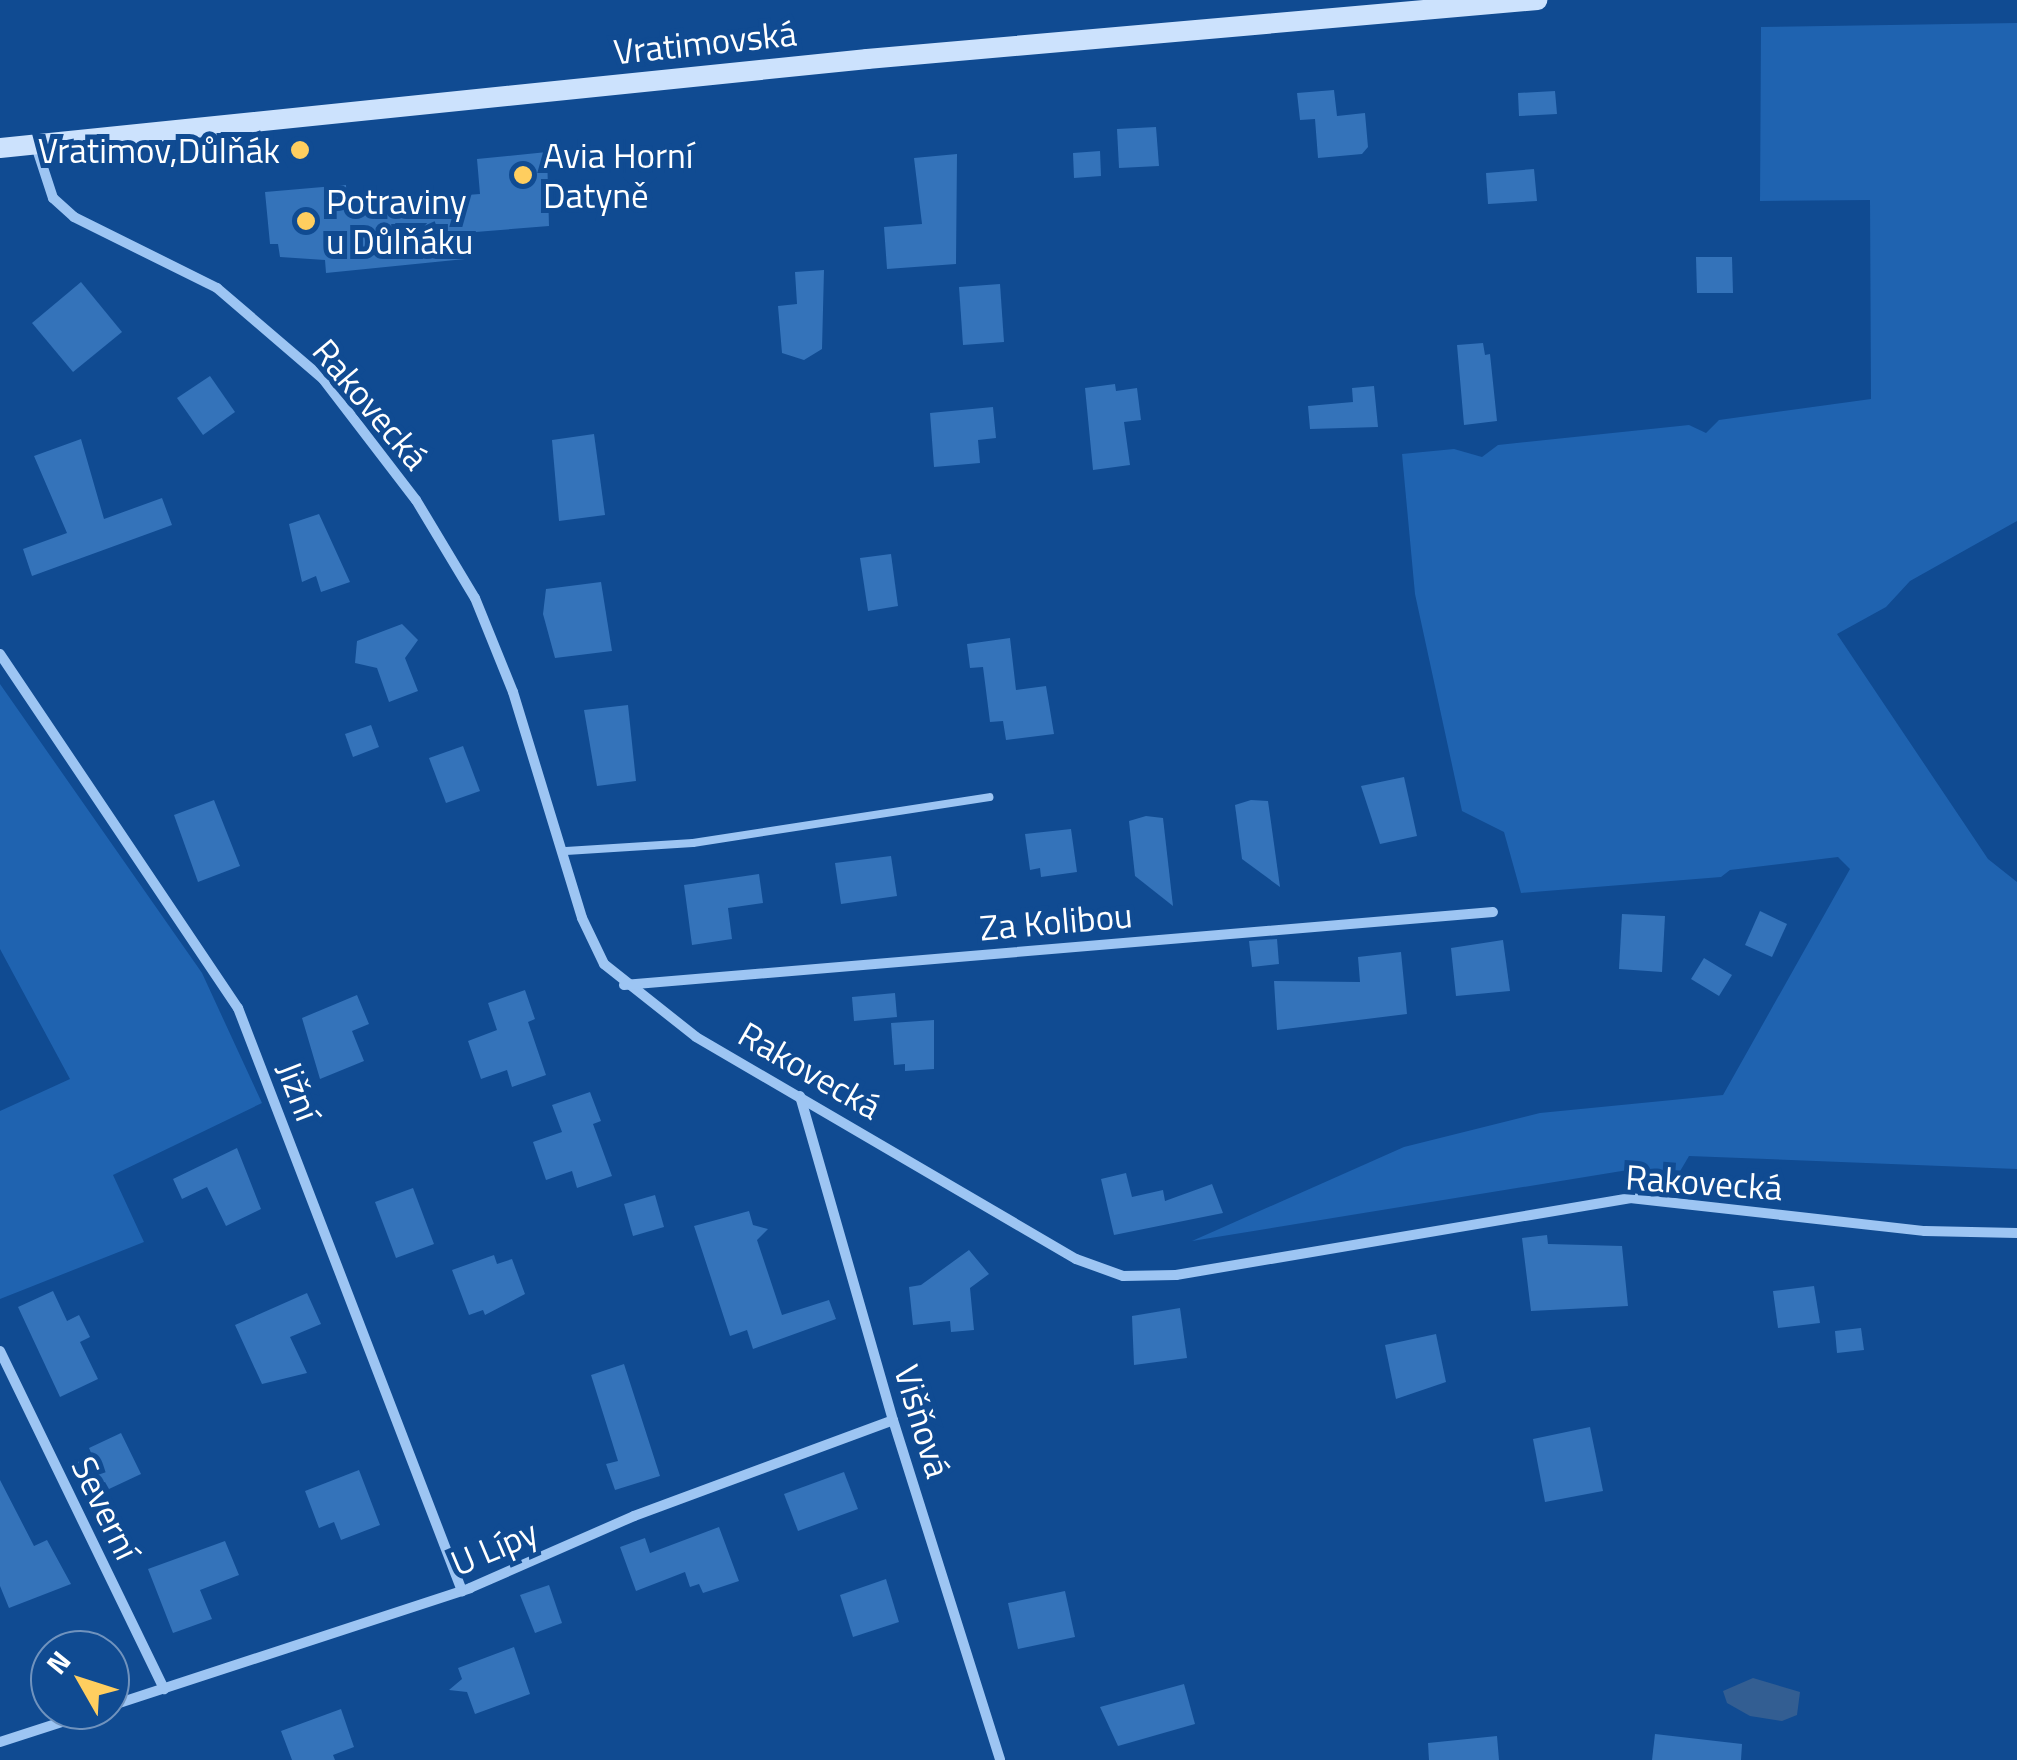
<!DOCTYPE html>
<html>
<head>
<meta charset="utf-8">
<style>
	body { margin:0 }
	#map { position:relative; width:2017px; height:1760px; overflow:hidden; background:#104b92; font-family:"Titillium Web",sans-serif }
	div>[style] { position:absolute }
	[style*='--x'] { left:calc(var(--x)*1px); top:calc(var(--y)*1px); width:calc(var(--w)*1px); rotate:calc(var(--a)*1deg) }
	.green>* { inset:0; background:#1f63b0 }
	.water>* { inset:0; background:#335e92 }
	.building>* { inset:0; background:#3473ba }
	.service>* { height:8px; margin:-4px; padding:0 4px; transform-origin:4px; border-radius:4px; background:#9dc5f3 }
	.minor>* { height:10px; margin:-5px; padding:0 5px; transform-origin:5px; border-radius:5px; background:#9dc5f3 }
	.secondary>* { height:20px; margin:-10px; padding:0 10px; transform-origin:10px; border-radius:10px; background:#cce2fd }
	.dots>* { width:28px; height:28px; translate:-50% -50%; box-sizing:border-box; border:5px solid #104b92; border-radius:50% }
	span { translate:-50% -50%; white-space:nowrap; text-align:center; line-height:1.15; -webkit-text-stroke:10px #104b92; paint-order:stroke }
	.street-label { font-size:35px; color:#fff }
	.poi-label { font-size:35px; color:#fff }
	.right { translate:-100% -50%; text-align:right }
	.left { translate:0 -50%; text-align:left }
	.north { position:absolute; left:30px; top:1630px; width:100px; height:100px; box-sizing:border-box; background:#104b92; border:2px solid #7093be; border-radius:50%; rotate:309deg; font-size:28px; font-weight:700; line-height:40px; text-align:center; color:#fff }
	.north::after { content:''; display:block; margin:auto; width:35px; height:45px; background:#ffce5f; clip-path:polygon(50% 0,100% 100%,50% 72%,0 100%) }
</style>
</head>
<body>
<div id="map">
	<div class="green">
		<div style="clip-path:polygon(2017px 23px,2017px 521px,1910px 581px,1886px 607px,1837px 634px,1988px 859px,2017px 882px,2017px 1169px,1689px 1156px,1679px 1173px,1634px 1169px,1192px 1241px,1404px 1147px,1540px 1113px,1723px 1095px,1850px 869px,1838px 857px,1730px 870px,1721px 877px,1521px 893px,1504px 832px,1462px 811px,1415px 594px,1402px 454px,1454px 449px,1482px 457px,1498px 445px,1689px 425px,1706px 433px,1719px 420px,1871px 399px,1870px 200px,1760px 201px,1761px 27px)"></div>
		<div style="clip-path:polygon(0 684px,202px 973px,262px 1103px,113px 1175px,144px 1242px,0 1299px,0 1111px,70px 1079px,0 949px)"></div>
	</div>
	<div class="water">
		<div style="clip-path:polygon(1753px 1678px,1800px 1692px,1797px 1715px,1782px 1721px,1750px 1716px,1727px 1703px,1723px 1691px)"></div>
	</div>
	<div class="building">
		<div style="clip-path:polygon(1334px 90px,1337px 116px,1365px 113px,1368px 147px,1362px 154px,1318px 158px,1315px 119px,1300px 120px,1297px 93px)"></div>
		<div style="clip-path:polygon(1555px 91px,1557px 114px,1519px 116px,1518px 93px)"></div>
		<div style="clip-path:polygon(1156px 127px,1159px 166px,1119px 168px,1117px 129px)"></div>
		<div style="clip-path:polygon(1100px 151px,1101px 176px,1074px 178px,1073px 153px)"></div>
		<div style="clip-path:polygon(547px 152px,549px 226px,463px 233px,465px 259px,326px 273px,325px 260px,280px 257px,278px 244px,270px 244px,265px 192px,346px 185px,347px 204px,480px 194px,477px 159px)"></div>
		<div style="clip-path:polygon(957px 154px,956px 264px,887px 269px,884px 227px,922px 224px,914px 158px)"></div>
		<div style="clip-path:polygon(1534px 169px,1537px 201px,1488px 204px,1486px 173px)"></div>
		<div style="clip-path:polygon(1696px 257px,1732px 257px,1733px 293px,1697px 293px)"></div>
		<div style="clip-path:polygon(824px 270px,822px 349px,804px 360px,782px 353px,778px 306px,797px 304px,795px 272px)"></div>
		<div style="clip-path:polygon(81px 282px,122px 332px,73px 372px,32px 323px)"></div>
		<div style="clip-path:polygon(1000px 284px,1004px 342px,963px 345px,959px 287px)"></div>
		<div style="clip-path:polygon(1483px 343px,1485px 355px,1490px 354px,1497px 421px,1464px 425px,1457px 345px)"></div>
		<div style="clip-path:polygon(210px 376px,235px 412px,203px 435px,177px 398px)"></div>
		<div style="clip-path:polygon(1115px 384px,1116px 391px,1137px 388px,1141px 420px,1124px 422px,1130px 465px,1093px 470px,1085px 388px)"></div>
		<div style="clip-path:polygon(1374px 386px,1378px 427px,1310px 429px,1308px 406px,1353px 402px,1352px 388px)"></div>
		<div style="clip-path:polygon(993px 407px,996px 438px,978px 440px,980px 463px,934px 467px,930px 413px)"></div>
		<div style="clip-path:polygon(594px 434px,605px 515px,559px 521px,552px 440px)"></div>
		<div style="clip-path:polygon(81px 439px,104px 519px,162px 498px,172px 525px,32px 576px,23px 549px,67px 533px,34px 456px)"></div>
		<div style="clip-path:polygon(319px 514px,350px 582px,321px 592px,316px 576px,302px 582px,289px 524px)"></div>
		<div style="clip-path:polygon(891px 554px,898px 606px,868px 611px,860px 558px)"></div>
		<div style="clip-path:polygon(601px 582px,612px 651px,555px 658px,543px 614px,546px 589px)"></div>
		<div style="clip-path:polygon(402px 624px,418px 640px,405px 658px,418px 691px,389px 702px,377px 668px,355px 663px,357px 641px)"></div>
		<div style="clip-path:polygon(1010px 638px,1016px 690px,1046px 686px,1054px 734px,1006px 740px,1003px 721px,990px 722px,983px 667px,970px 668px,967px 644px)"></div>
		<div style="clip-path:polygon(628px 705px,636px 781px,597px 786px,584px 710px)"></div>
		<div style="clip-path:polygon(371px 725px,379px 747px,353px 757px,345px 734px)"></div>
		<div style="clip-path:polygon(463px 746px,480px 791px,446px 803px,429px 758px)"></div>
		<div style="clip-path:polygon(1404px 777px,1417px 836px,1380px 844px,1361px 786px)"></div>
		<div style="clip-path:polygon(214px 800px,240px 866px,198px 882px,174px 815px)"></div>
		<div style="clip-path:polygon(1251px 800px,1268px 801px,1280px 887px,1242px 859px,1235px 805px)"></div>
		<div style="clip-path:polygon(1146px 816px,1163px 818px,1173px 906px,1135px 876px,1129px 821px)"></div>
		<div style="clip-path:polygon(1071px 829px,1077px 872px,1041px 877px,1040px 868px,1030px 870px,1025px 834px)"></div>
		<div style="clip-path:polygon(891px 856px,897px 896px,841px 904px,835px 863px)"></div>
		<div style="clip-path:polygon(759px 874px,763px 903px,728px 908px,732px 939px,692px 945px,684px 885px)"></div>
		<div style="clip-path:polygon(1760px 911px,1787px 924px,1772px 957px,1745px 945px)"></div>
		<div style="clip-path:polygon(1622px 914px,1665px 916px,1662px 972px,1619px 969px)"></div>
		<div style="clip-path:polygon(1277px 939px,1279px 964px,1252px 967px,1249px 941px)"></div>
		<div style="clip-path:polygon(1503px 940px,1510px 991px,1456px 996px,1451px 948px)"></div>
		<div style="clip-path:polygon(1401px 952px,1407px 1014px,1277px 1030px,1274px 981px,1360px 982px,1358px 957px)"></div>
		<div style="clip-path:polygon(1704px 958px,1732px 975px,1719px 996px,1691px 979px)"></div>
		<div style="clip-path:polygon(525px 990px,535px 1019px,528px 1022px,546px 1075px,512px 1087px,507px 1070px,481px 1079px,468px 1041px,497px 1030px,488px 1003px)"></div>
		<div style="clip-path:polygon(895px 993px,897px 1017px,854px 1021px,852px 997px)"></div>
		<div style="clip-path:polygon(357px 995px,369px 1024px,352px 1031px,364px 1061px,320px 1079px,302px 1018px)"></div>
		<div style="clip-path:polygon(934px 1020px,934px 1069px,905px 1071px,905px 1064px,894px 1065px,891px 1023px)"></div>
		<div style="clip-path:polygon(590px 1092px,601px 1121px,593px 1124px,612px 1176px,577px 1188px,572px 1171px,546px 1180px,533px 1142px,562px 1132px,552px 1105px)"></div>
		<div style="clip-path:polygon(237px 1148px,261px 1209px,226px 1226px,207px 1187px,182px 1199px,173px 1179px)"></div>
		<div style="clip-path:polygon(1126px 1173px,1132px 1197px,1163px 1190px,1165px 1201px,1212px 1184px,1223px 1213px,1114px 1235px,1101px 1179px)"></div>
		<div style="clip-path:polygon(413px 1188px,434px 1244px,396px 1258px,375px 1202px)"></div>
		<div style="clip-path:polygon(655px 1195px,664px 1227px,633px 1236px,624px 1204px)"></div>
		<div style="clip-path:polygon(749px 1211px,753px 1225px,768px 1229px,757px 1240px,782px 1315px,829px 1300px,836px 1319px,753px 1349px,747px 1330px,730px 1336px,694px 1226px)"></div>
		<div style="clip-path:polygon(1547px 1235px,1548px 1244px,1622px 1246px,1628px 1306px,1531px 1311px,1522px 1238px)"></div>
		<div style="clip-path:polygon(969px 1250px,989px 1274px,970px 1288px,974px 1330px,951px 1332px,950px 1321px,913px 1325px,909px 1287px,921px 1285px)"></div>
		<div style="clip-path:polygon(494px 1255px,497px 1264px,512px 1259px,525px 1294px,485px 1315px,483px 1310px,469px 1315px,452px 1270px)"></div>
		<div style="clip-path:polygon(1814px 1286px,1820px 1323px,1778px 1328px,1773px 1291px)"></div>
		<div style="clip-path:polygon(53px 1291px,67px 1321px,79px 1315px,90px 1337px,80px 1342px,98px 1379px,60px 1397px,18px 1307px)"></div>
		<div style="clip-path:polygon(307px 1293px,321px 1324px,290px 1337px,307px 1373px,262px 1384px,235px 1325px)"></div>
		<div style="clip-path:polygon(1180px 1308px,1187px 1358px,1134px 1365px,1132px 1316px)"></div>
		<div style="clip-path:polygon(1861px 1328px,1864px 1350px,1837px 1353px,1835px 1331px)"></div>
		<div style="clip-path:polygon(1436px 1334px,1446px 1382px,1396px 1399px,1385px 1345px)"></div>
		<div style="clip-path:polygon(624px 1364px,660px 1476px,615px 1490px,606px 1464px,618px 1461px,591px 1375px)"></div>
		<div style="clip-path:polygon(1590px 1427px,1603px 1491px,1545px 1502px,1533px 1439px)"></div>
		<div style="clip-path:polygon(121px 1433px,141px 1474px,109px 1489px,105px 1482px,91px 1489px,78px 1462px,92px 1455px,89px 1448px)"></div>
		<div style="clip-path:polygon(359px 1470px,380px 1525px,341px 1540px,334px 1522px,319px 1528px,305px 1491px)"></div>
		<div style="clip-path:polygon(844px 1472px,858px 1509px,798px 1531px,784px 1494px)"></div>
		<div style="clip-path:polygon(0 1480px,34px 1546px,47px 1540px,71px 1584px,9px 1608px,0 1586px)"></div>
		<div style="clip-path:polygon(719px 1527px,739px 1581px,703px 1593px,699px 1584px,690px 1587px,685px 1572px,636px 1591px,620px 1547px,645px 1538px,650px 1553px)"></div>
		<div style="clip-path:polygon(225px 1541px,239px 1575px,200px 1590px,212px 1619px,173px 1633px,148px 1569px)"></div>
		<div style="clip-path:polygon(886px 1579px,899px 1622px,853px 1637px,840px 1595px)"></div>
		<div style="clip-path:polygon(549px 1585px,562px 1623px,535px 1633px,520px 1595px)"></div>
		<div style="clip-path:polygon(1065px 1591px,1075px 1637px,1018px 1649px,1008px 1603px)"></div>
		<div style="clip-path:polygon(514px 1647px,530px 1694px,475px 1714px,467px 1692px,449px 1690px,462px 1679px,458px 1668px)"></div>
		<div style="clip-path:polygon(1184px 1684px,1195px 1724px,1118px 1746px,1100px 1707px)"></div>
		<div style="clip-path:polygon(341px 1709px,354px 1747px,333px 1755px,335px 1760px,292px 1760px,281px 1731px)"></div>
		<div style="clip-path:polygon(1655px 1734px,1742px 1744px,1741px 1760px,1652px 1760px)"></div>
		<div style="clip-path:polygon(1497px 1736px,1499px 1760px,1429px 1760px,1428px 1743px)"></div>
	</div>
	<div class="service">
		<div style="--x:566;--y:851;--w:127;--a:-3.6"></div>
		<div style="--x:693;--y:843;--w:300;--a:-8.8"></div>
	</div>
	<div class="minor">
		<div style="--x:35;--y:143;--w:58;--a:71.9"></div>
		<div style="--x:53;--y:198;--w:28;--a:42"></div>
		<div style="--x:74;--y:217;--w:160;--a:26.4"></div>
		<div style="--x:217;--y:288;--w:140;--a:40.6"></div>
		<div style="--x:323;--y:379;--w:153;--a:52.5"></div>
		<div style="--x:416;--y:500;--w:114;--a:59"></div>
		<div style="--x:475;--y:598;--w:101;--a:68"></div>
		<div style="--x:513;--y:692;--w:236;--a:73"></div>
		<div style="--x:582;--y:918;--w:51;--a:64.4"></div>
		<div style="--x:604;--y:964;--w:117;--a:38.4"></div>
		<div style="--x:696;--y:1037;--w:440;--a:30.3"></div>
		<div style="--x:1076;--y:1259;--w:50;--a:19.9"></div>
		<div style="--x:1123;--y:1276;--w:53;--a:-1.1"></div>
		<div style="--x:1176;--y:1275;--w:460;--a:-9.6"></div>
		<div style="--x:1630;--y:1198;--w:297;--a:6.4"></div>
		<div style="--x:1925;--y:1231;--w:92;--a:1.2"></div>
		<div style="--x:0;--y:654;--w:427;--a:56.1"></div>
		<div style="--x:238;--y:1008;--w:625;--a:68.98"></div>
		<div style="--x:624;--y:985;--w:872;--a:-4.8"></div>
		<div style="--x:800;--y:1096;--w:337;--a:74"></div>
		<div style="--x:893;--y:1420;--w:356;--a:72.5"></div>
		<div style="--x:0;--y:1351;--w:376;--a:64.1"></div>
		<div style="--x:110;--y:1706;--w:379;--a:-18.1"></div>
		<div style="--x:470;--y:1588;--w:179;--a:-23.7"></div>
		<div style="--x:634;--y:1516;--w:276;--a:-20.3"></div>
		<div style="--x:0;--y:1742;--w:104;--a:-17.9"></div>
	</div>
	<div class="secondary">
		<div style="--x:0;--y:148;--w:872;--a:-5.86"></div>
		<div style="--x:867;--y:59;--w:673;--a:-5.03"></div>
	</div>
	<div class="dots">
		<div style="left:300px;top:150px;background:#ffce5f"></div>
		<div style="left:523px;top:175px;background:#ffce5f"></div>
		<div style="left:306px;top:221px;background:#ffce5f"></div>
	</div>
	<div class="street-label">
		<span style="left:705px;top:42px;rotate:-6deg">Vratimovská</span>
		<span style="left:371px;top:404px;rotate:50deg">Rakovecká</span>
		<span style="left:1056px;top:921px;rotate:-5deg">Za Kolibou</span>
		<span style="left:810px;top:1070px;rotate:30deg">Rakovecká</span>
		<span style="left:299px;top:1091px;rotate:69deg">Jižní</span>
		<span style="left:1704px;top:1182px;rotate:4deg">Rakovecká</span>
		<span style="left:923px;top:1421px;rotate:73deg">Višňová</span>
		<span style="left:106px;top:1508px;rotate:64deg">Severní</span>
		<span style="left:494px;top:1547px;rotate:-23deg">U Lípy</span>
	</div>
	<div class="poi-label">
		<span class="right" style="left:280px;top:150px">Vratimov,Důlňák</span>
		<span class="left" style="left:543px;top:175px">Avia Horní<br>Datyně</span>
		<span class="left" style="left:326px;top:221px">Potraviny<br>u Důlňáku</span>
	</div>
	<div class="north">N</div>
</div>
</body>
</html>
